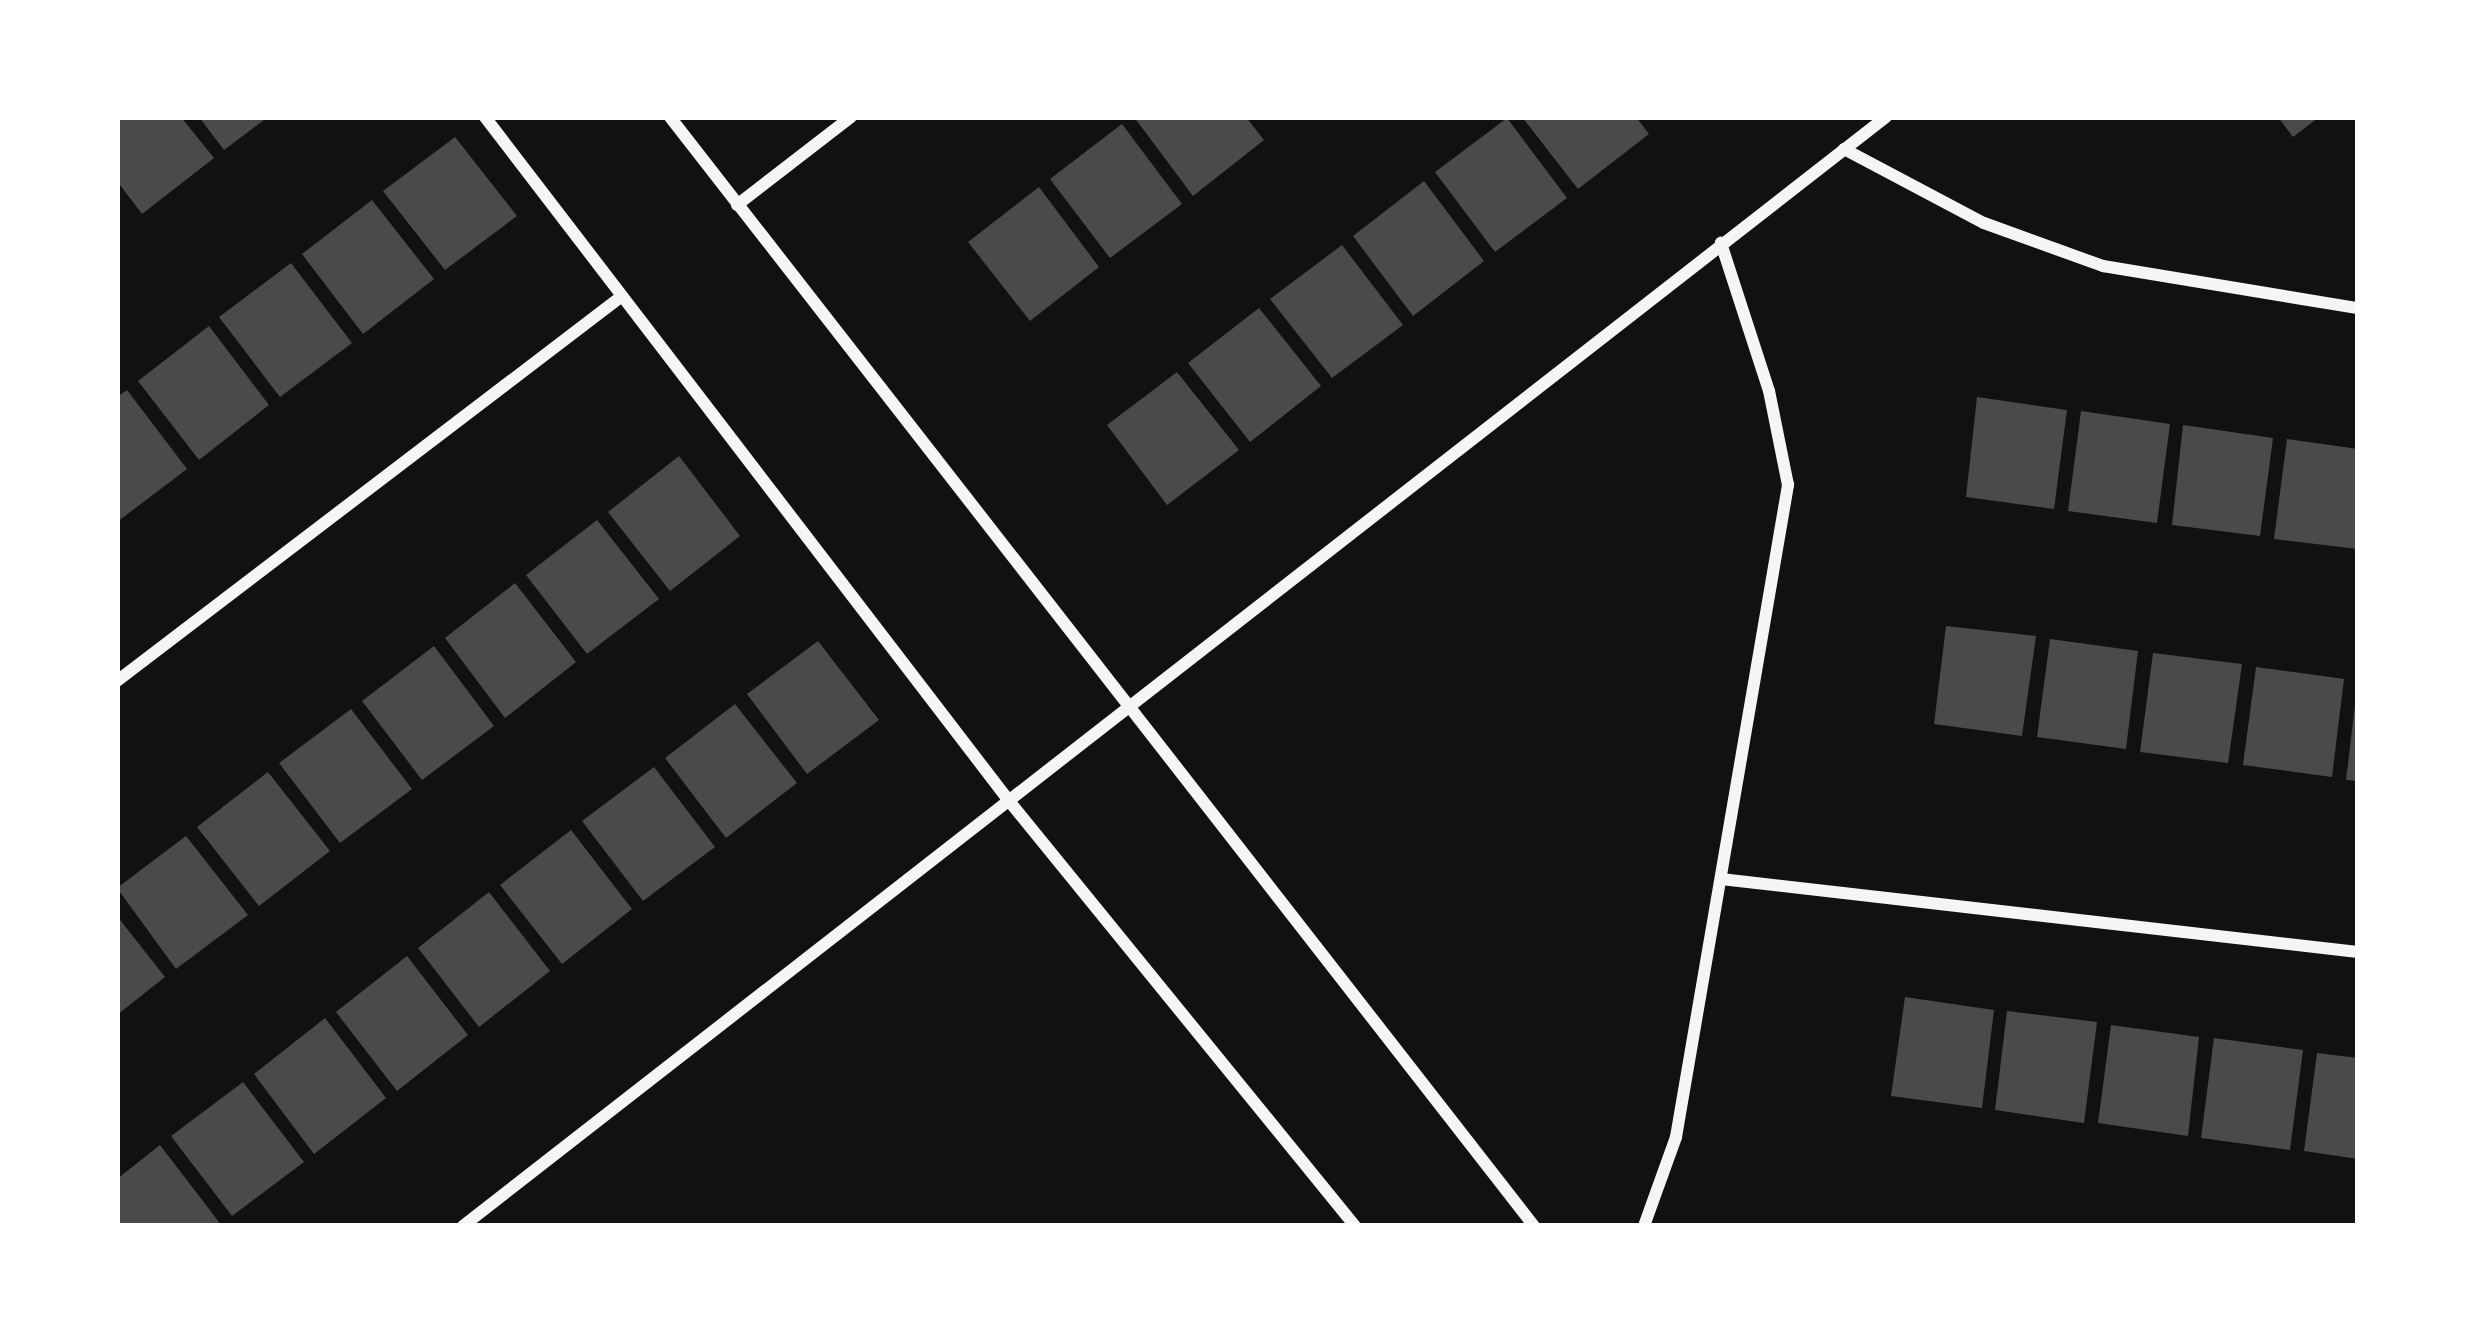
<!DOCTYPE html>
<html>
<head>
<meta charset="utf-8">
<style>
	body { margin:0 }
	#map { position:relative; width:2475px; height:1343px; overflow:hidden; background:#111; font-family:"Noto Serif",serif }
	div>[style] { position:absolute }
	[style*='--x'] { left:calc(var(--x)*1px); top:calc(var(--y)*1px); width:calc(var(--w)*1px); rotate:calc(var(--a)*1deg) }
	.building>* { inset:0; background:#4a4a4a }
	.minor>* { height:12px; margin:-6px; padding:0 6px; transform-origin:6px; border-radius:6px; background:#f5f5f5 }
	span { translate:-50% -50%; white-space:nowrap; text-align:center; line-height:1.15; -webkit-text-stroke:12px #fff; paint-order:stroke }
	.frame { position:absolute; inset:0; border:120px solid #fff; pointer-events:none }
</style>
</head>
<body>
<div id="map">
	<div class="building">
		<div style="clip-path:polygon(117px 117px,181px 117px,214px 158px,142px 214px,117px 181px)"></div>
		<div style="clip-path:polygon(199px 117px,268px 117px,224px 150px)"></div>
		<div style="clip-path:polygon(1134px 117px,1246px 117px,1264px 140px,1193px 196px)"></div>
		<div style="clip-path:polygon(1522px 117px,1636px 117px,1649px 134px,1578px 189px)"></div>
		<div style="clip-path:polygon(2278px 117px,2319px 117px,2293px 137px)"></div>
		<div style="clip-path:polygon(1507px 118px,1567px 198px,1495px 252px,1435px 172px)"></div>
		<div style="clip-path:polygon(1122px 124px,1182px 204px,1110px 258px,1050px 179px)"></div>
		<div style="clip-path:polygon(455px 137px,517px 216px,445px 270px,383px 191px)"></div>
		<div style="clip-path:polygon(1424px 181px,1484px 261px,1413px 316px,1353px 236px)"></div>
		<div style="clip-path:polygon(1039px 187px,1099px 267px,1030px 321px,968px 242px)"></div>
		<div style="clip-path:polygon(372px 200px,434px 279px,363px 334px,302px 254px)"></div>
		<div style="clip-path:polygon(1342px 245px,1403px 325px,1332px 378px,1270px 299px)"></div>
		<div style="clip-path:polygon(291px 263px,352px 343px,280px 397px,219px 317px)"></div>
		<div style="clip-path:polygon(1259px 308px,1321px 386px,1250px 442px,1188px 363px)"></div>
		<div style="clip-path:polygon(209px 326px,269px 405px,199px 460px,138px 381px)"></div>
		<div style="clip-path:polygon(1177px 372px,1239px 450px,1167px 505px,1107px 425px)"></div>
		<div style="clip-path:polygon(127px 390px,187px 469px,117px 522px,117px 397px)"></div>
		<div style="clip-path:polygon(1977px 397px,2067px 410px,2054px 509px,1966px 497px)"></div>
		<div style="clip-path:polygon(2081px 411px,2170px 424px,2157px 523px,2068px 511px)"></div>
		<div style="clip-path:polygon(2183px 425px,2273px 438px,2260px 536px,2172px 525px)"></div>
		<div style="clip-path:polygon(2287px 439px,2358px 449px,2358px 549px,2274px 539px)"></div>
		<div style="clip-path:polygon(679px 456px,740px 536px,670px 591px,608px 512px)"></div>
		<div style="clip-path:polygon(597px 520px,659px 599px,587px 654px,526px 575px)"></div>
		<div style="clip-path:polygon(515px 583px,576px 662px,505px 718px,445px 638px)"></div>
		<div style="clip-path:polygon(1946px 626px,2036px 636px,2022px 736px,1934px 724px)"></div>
		<div style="clip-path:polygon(2050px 639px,2138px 651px,2126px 749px,2037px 737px)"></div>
		<div style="clip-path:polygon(818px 641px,879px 720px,807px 774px,747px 694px)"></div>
		<div style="clip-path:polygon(434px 646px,494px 726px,422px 780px,362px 701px)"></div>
		<div style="clip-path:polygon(2153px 653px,2242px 664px,2228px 763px,2140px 752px)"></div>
		<div style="clip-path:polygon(2256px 667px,2344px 679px,2332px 777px,2243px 765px)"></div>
		<div style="clip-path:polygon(735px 704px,797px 783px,726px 838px,665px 758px)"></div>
		<div style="clip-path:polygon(2355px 705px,2358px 705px,2358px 781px,2346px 780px)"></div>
		<div style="clip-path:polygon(351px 709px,412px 789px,340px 843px,279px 763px)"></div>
		<div style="clip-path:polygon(654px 767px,715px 847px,643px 901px,582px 821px)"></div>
		<div style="clip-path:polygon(268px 772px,330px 851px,259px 906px,197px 827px)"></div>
		<div style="clip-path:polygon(571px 830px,632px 909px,562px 964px,500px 885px)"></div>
		<div style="clip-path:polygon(186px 836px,248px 915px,176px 969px,117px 888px)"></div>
		<div style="clip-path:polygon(489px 892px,550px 971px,479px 1027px,418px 948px)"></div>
		<div style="clip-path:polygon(117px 916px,165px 977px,117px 1015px)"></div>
		<div style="clip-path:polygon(407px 956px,468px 1035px,397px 1091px,336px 1012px)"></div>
		<div style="clip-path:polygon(1905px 997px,1994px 1010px,1982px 1108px,1891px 1096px)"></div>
		<div style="clip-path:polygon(2007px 1011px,2097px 1022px,2084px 1123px,1995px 1110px)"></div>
		<div style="clip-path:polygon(325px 1018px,386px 1098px,314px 1154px,254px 1074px)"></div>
		<div style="clip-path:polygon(2111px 1025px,2199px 1037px,2188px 1136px,2098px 1123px)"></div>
		<div style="clip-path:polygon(2214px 1038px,2303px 1050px,2290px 1150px,2201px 1138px)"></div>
		<div style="clip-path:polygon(2317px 1053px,2358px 1058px,2358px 1159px,2304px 1151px)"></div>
		<div style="clip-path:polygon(243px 1082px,304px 1162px,232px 1216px,171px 1136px)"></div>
		<div style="clip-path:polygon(160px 1145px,222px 1226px,117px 1226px,117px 1179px)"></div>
	</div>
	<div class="minor">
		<div style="--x:485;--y:117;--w:862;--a:52.54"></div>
		<div style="--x:1009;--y:801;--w:548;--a:50.85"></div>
		<div style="--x:670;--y:117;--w:1406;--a:52.08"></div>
		<div style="--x:1844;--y:149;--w:158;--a:27.9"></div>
		<div style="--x:1984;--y:223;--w:127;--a:19.9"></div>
		<div style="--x:2103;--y:266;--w:258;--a:9.4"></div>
		<div style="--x:737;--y:205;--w:144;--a:-37.7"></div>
		<div style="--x:117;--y:681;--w:635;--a:-37.32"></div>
		<div style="--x:1721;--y:879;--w:641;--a:6.54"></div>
		<div style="--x:463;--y:1226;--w:1804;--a:-37.93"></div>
		<div style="--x:1644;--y:1226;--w:95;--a:-70.2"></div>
		<div style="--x:1676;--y:1137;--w:662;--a:-80.25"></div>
		<div style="--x:1788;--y:485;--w:96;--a:-101.4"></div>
		<div style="--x:1769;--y:391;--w:156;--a:-108"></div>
	</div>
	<div class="frame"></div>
</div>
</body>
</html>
